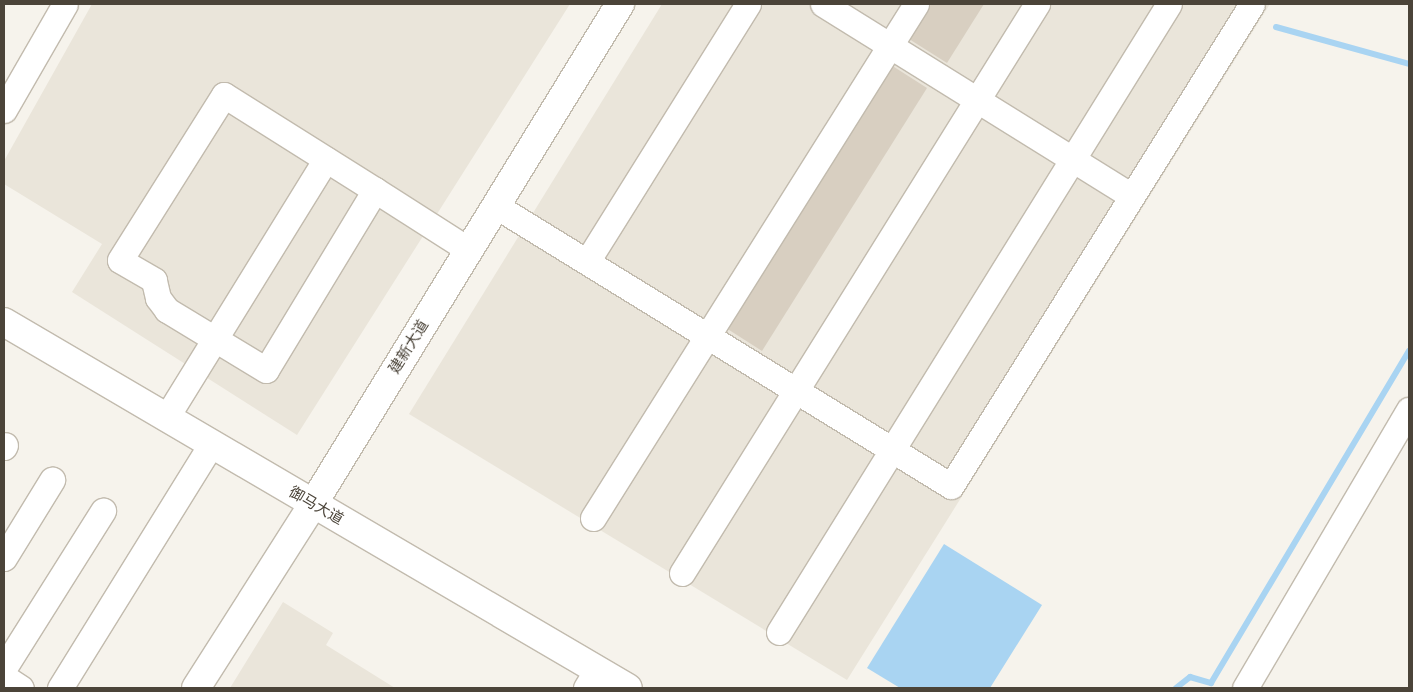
<!DOCTYPE html>
<html>
<head>
<meta charset="utf-8">
<style>
	body { margin:0 }
	#map { position:relative; width:1413px; height:692px; overflow:hidden; background:#f6f3ec; font-family:"DejaVu Sans","Noto Sans SC",sans-serif }
	div>[style] { position:absolute }
	[style*='--x'] { left:calc(var(--x)*1px); top:calc(var(--y)*1px); width:calc(var(--w)*1px); rotate:calc(var(--a)*1deg) }
	.residential>* { inset:0; background:#eae5da }
	.water>* { inset:0; background:#a9d4f2 }
	.stream>* { height:6px; margin:-3px; padding:0 3px; transform-origin:3px; border-radius:3px; background:#a9d4f2 }
	.building>* { inset:0; background:#d8cfc1 }
	.roads { filter:drop-shadow(1px 0 #c2bbae) drop-shadow(-1px 0 #c2bbae) drop-shadow(0 1px #c2bbae) drop-shadow(0 -1px #c2bbae) }
	.minor>* { height:25px; margin:-12.5px; padding:0 12.5px; transform-origin:12.5px; border-radius:12.5px; background:#fff }
	.tertiary>* { height:28px; margin:-14px; padding:0 14px; transform-origin:14px; border-radius:14px; background:#fff }
	span { translate:-50% -50%; white-space:nowrap; text-align:center; line-height:1.15; -webkit-text-stroke:4px #fff; paint-order:stroke }
	.street-label { font-size:15px; color:#4b4439 }
	.frame { position:absolute; inset:0; border:5px solid #4b4439; pointer-events:none }
</style>
</head>
<body>
<div id="map">
	<div class="residential">
		<div style="clip-path:polygon(92px 4px,570px 4px,297px 435px,72px 292px,102px 244px,4px 184px,4px 161px)"></div>
		<div style="clip-path:polygon(662px 4px,1270px 4px,847px 680px,409px 414px)"></div>
		<div style="clip-path:polygon(283px 602px,333px 633px,326px 645px,395px 688px,230px 688px)"></div>
	</div>
	<div class="water">
		<div style="clip-path:polygon(944px 544px,1042px 605px,990px 688px,900px 688px,867px 668px)"></div>
	</div>
	<div class="stream">
		<div style="--x:1276;--y:27;--w:138;--a:15.5"></div>
		<div style="--x:1176;--y:688;--w:18;--a:-38"></div>
		<div style="--x:1190;--y:677;--w:22;--a:16"></div>
		<div style="--x:1211;--y:683;--w:387;--a:-59.2"></div>
	</div>
	<div class="building">
		<div style="clip-path:polygon(931px 4px,984px 4px,947px 63px,909px 39px)"></div>
		<div style="clip-path:polygon(891px 65px,927px 88px,762px 351px,726px 328px)"></div>
	</div>
	<div class="roads">
		<div class="minor">
			<div style="--x:823;--y:4;--w:363;--a:31.9"></div>
			<div style="--x:4;--y:110;--w:122;--a:-60.1"></div>
			<div style="--x:375;--y:190;--w:210;--a:121.2"></div>
			<div style="--x:266;--y:370;--w:116;--a:-148.8"></div>
			<div style="--x:167;--y:310;--w:15;--a:-127"></div>
			<div style="--x:158;--y:298;--w:18;--a:-103"></div>
			<div style="--x:154;--y:280;--w:39;--a:-150"></div>
			<div style="--x:120;--y:260;--w:195;--a:-57.8"></div>
			<div style="--x:224;--y:95;--w:178;--a:32.2"></div>
			<div style="--x:375;--y:190;--w:112;--a:32.6"></div>
			<div style="--x:496;--y:206;--w:534;--a:31.61"></div>
			<div style="--x:951;--y:486;--w:568;--a:-58.02"></div>
			<div style="--x:588;--y:260;--w:302;--a:-58"></div>
			<div style="--x:166;--y:418;--w:304;--a:-58.3"></div>
			<div style="--x:4;--y:447;--w:2;--a:-63"></div>
			<div style="--x:593;--y:518;--w:607;--a:-57.85"></div>
			<div style="--x:4;--y:558;--w:92;--a:-58.4"></div>
			<div style="--x:682;--y:573;--w:671;--a:-58.04"></div>
			<div style="--x:779;--y:632;--w:739;--a:-58.16"></div>
			<div style="--x:4;--y:668;--w:186;--a:-57.8"></div>
			<div style="--x:4;--y:677;--w:20;--a:33"></div>
			<div style="--x:60;--y:688;--w:287;--a:-58.2"></div>
			<div style="--x:586;--y:688;--w:21;--a:-59"></div>
			<div style="--x:1245;--y:688;--w:323;--a:-59.5"></div>
		</div>
		<div class="tertiary">
			<div style="--x:4;--y:322;--w:723;--a:30.39"></div>
			<div style="--x:196;--y:688;--w:218;--a:-57.5"></div>
			<div style="--x:313;--y:504;--w:587;--a:-58.45"></div>
		</div>
	</div>
	<div class="street-label">
		<span style="left:409px;top:347px;rotate:-58deg">建新大道</span>
		<span style="left:316px;top:506px;rotate:30deg">御马大道</span>
	</div>
	<div class="frame"></div>
</div>
</body>
</html>
